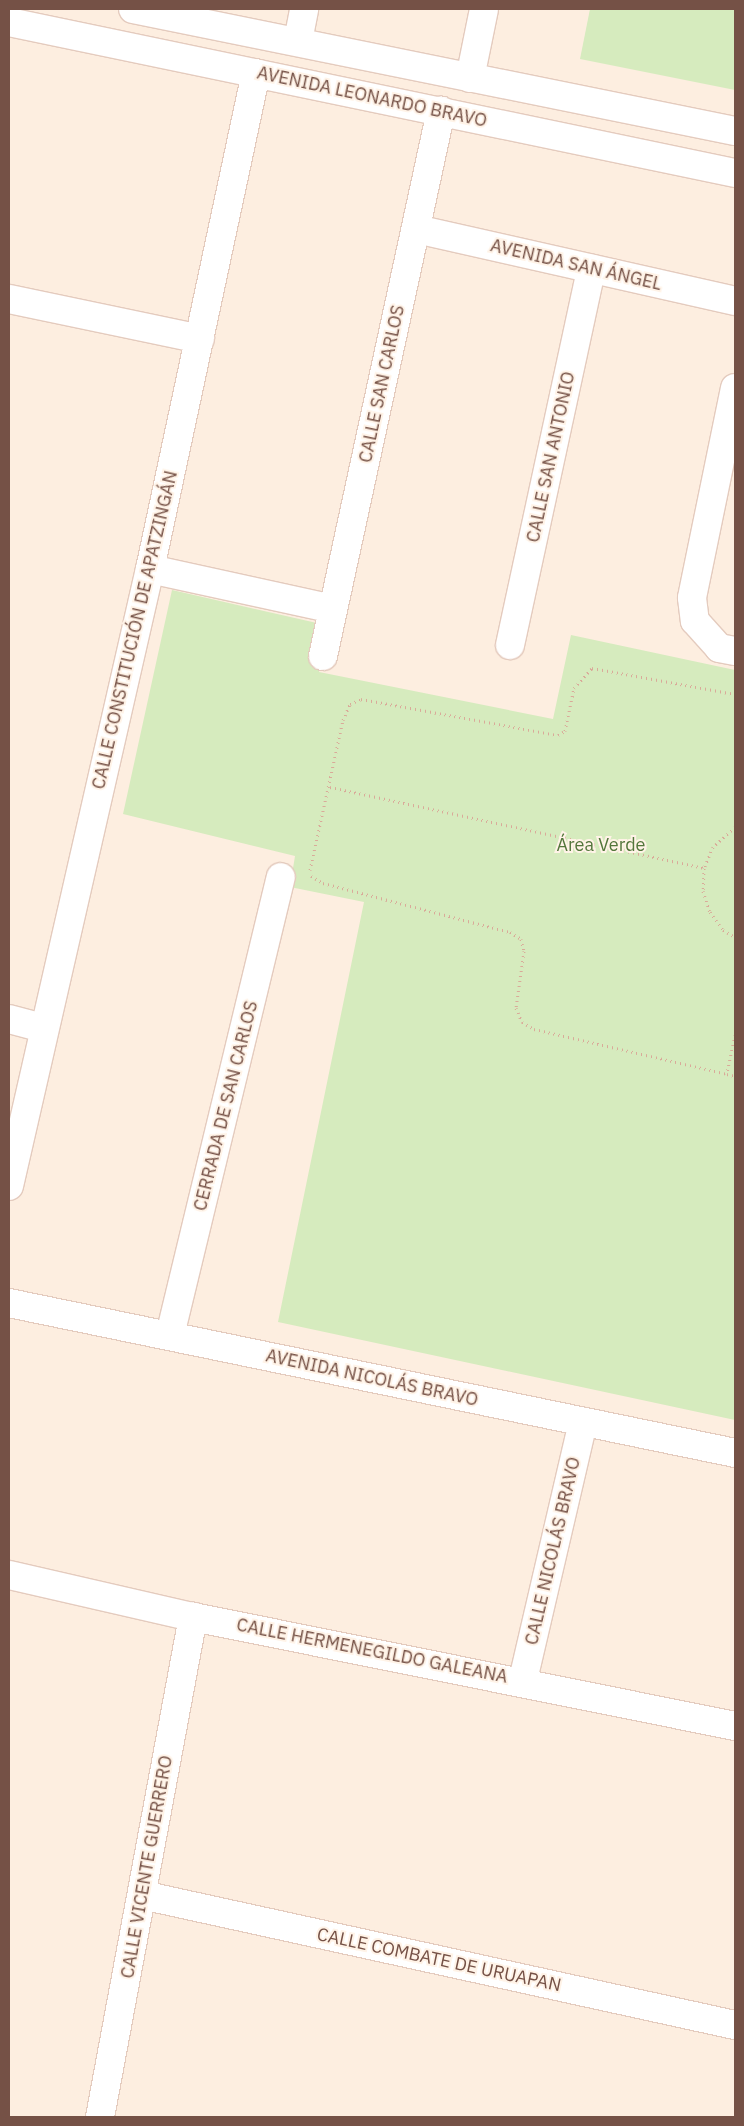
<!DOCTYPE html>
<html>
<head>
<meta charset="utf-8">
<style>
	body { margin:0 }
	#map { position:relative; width:744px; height:2126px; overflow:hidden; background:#fdeee0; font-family:"IBM Plex Sans",sans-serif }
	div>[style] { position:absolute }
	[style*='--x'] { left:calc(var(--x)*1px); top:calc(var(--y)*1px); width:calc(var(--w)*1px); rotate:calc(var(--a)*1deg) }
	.green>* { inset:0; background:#d6ebbe }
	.path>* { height:3px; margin-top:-1.5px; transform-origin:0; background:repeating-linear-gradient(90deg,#d9aa99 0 1px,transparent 0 5px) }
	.roads { filter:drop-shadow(1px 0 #e4cbbe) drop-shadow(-1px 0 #e4cbbe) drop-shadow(0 1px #e4cbbe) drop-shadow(0 -1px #e4cbbe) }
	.minor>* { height:28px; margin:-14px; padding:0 14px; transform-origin:14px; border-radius:14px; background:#fff }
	span { translate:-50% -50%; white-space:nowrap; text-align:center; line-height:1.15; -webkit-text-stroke:4px #fff3e7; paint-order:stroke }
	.street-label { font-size:18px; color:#755146 }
	.park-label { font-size:18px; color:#53763b }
	.frame { position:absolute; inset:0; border:10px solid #755146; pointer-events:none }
</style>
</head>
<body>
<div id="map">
	<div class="green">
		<div style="clip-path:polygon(590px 9px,735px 9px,735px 90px,580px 59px)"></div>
		<div style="clip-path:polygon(172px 590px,330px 626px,319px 672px,553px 719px,571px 635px,735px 670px,735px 1420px,278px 1322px,364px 902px,290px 887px,295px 856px,123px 814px)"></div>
	</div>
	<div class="path">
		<div style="--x:330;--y:787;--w:383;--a:12.2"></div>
		<div style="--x:735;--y:827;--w:30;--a:138"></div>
		<div style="--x:713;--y:847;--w:23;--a:113"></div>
		<div style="--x:704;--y:868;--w:23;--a:92"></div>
		<div style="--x:703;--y:891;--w:22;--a:72"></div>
		<div style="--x:710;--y:912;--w:22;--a:54"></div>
		<div style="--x:723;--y:930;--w:14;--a:30"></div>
		<div style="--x:310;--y:870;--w:154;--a:-77.6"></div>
		<div style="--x:343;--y:720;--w:17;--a:-66"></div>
		<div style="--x:350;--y:704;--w:12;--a:-24"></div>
		<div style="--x:361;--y:699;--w:200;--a:10.4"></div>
		<div style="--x:558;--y:735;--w:8;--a:-30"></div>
		<div style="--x:565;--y:731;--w:44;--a:-78.2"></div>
		<div style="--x:574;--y:688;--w:27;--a:-48"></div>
		<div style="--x:592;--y:668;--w:145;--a:10.3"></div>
		<div style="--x:311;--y:876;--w:14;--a:30"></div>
		<div style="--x:323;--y:883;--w:193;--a:14.7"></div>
		<div style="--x:510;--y:932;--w:13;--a:32"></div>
		<div style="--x:521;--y:939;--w:12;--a:76"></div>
		<div style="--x:524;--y:951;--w:58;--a:98"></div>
		<div style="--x:516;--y:1008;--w:15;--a:67"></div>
		<div style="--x:522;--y:1022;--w:14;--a:30"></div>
		<div style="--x:534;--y:1029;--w:198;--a:13.1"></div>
		<div style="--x:735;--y:1035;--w:40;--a:102"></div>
		<div style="--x:727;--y:1074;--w:8;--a:14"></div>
	</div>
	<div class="roads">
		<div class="minor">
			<div style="--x:133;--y:9;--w:614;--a:11.46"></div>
			<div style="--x:9;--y:22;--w:742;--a:11.75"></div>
			<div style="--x:298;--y:41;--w:33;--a:-79"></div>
			<div style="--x:470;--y:78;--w:70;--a:-78.5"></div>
			<div style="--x:416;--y:229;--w:327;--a:12.7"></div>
			<div style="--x:9;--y:299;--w:195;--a:11.8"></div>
			<div style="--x:735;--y:388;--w:214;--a:101.6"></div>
			<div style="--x:692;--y:598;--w:23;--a:83"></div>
			<div style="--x:695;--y:621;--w:36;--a:48"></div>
			<div style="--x:719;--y:648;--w:16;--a:11"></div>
			<div style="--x:150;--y:569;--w:187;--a:12.3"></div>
			<div style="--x:510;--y:645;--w:385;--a:-77.8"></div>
			<div style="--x:323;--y:656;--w:558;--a:-77.78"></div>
			<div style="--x:9;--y:1019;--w:35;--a:15"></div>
			<div style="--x:9;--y:1186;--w:633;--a:-77.13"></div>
			<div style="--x:150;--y:569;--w:507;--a:-77.94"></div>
			<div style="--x:9;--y:1303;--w:741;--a:11.67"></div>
			<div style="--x:170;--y:1335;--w:471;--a:-76.4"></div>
			<div style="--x:9;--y:1575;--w:189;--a:12.9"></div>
			<div style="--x:193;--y:1617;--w:553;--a:11.37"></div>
			<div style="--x:523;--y:1680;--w:265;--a:-76.9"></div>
			<div style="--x:142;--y:1895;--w:607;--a:12.37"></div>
			<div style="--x:100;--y:2117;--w:509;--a:-79.46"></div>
		</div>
	</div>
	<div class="street-label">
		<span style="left:372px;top:97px;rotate:12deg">AVENIDA LEONARDO BRAVO</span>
		<span style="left:576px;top:265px;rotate:13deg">AVENIDA SAN ÁNGEL</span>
		<span style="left:382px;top:384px;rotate:-78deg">CALLE SAN CARLOS</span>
		<span style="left:551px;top:457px;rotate:-78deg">CALLE SAN ANTONIO</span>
		<span style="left:135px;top:630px;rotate:-77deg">CALLE CONSTITUCIÓN DE APATZINGÁN</span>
		<span style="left:226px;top:1106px;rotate:-76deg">CERRADA DE SAN CARLOS</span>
		<span style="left:372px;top:1378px;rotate:12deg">AVENIDA NICOLÁS BRAVO</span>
		<span style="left:553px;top:1551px;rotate:-77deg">CALLE NICOLÁS BRAVO</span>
		<span style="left:372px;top:1651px;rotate:11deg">CALLE HERMENEGILDO GALEANA</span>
		<span style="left:147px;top:1867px;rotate:-80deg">CALLE VICENTE GUERRERO</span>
		<span style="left:439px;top:1960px;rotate:12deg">CALLE COMBATE DE URUAPAN</span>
	</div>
	<div class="park-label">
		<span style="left:601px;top:845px">Área Verde</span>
	</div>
	<div class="frame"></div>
</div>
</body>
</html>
